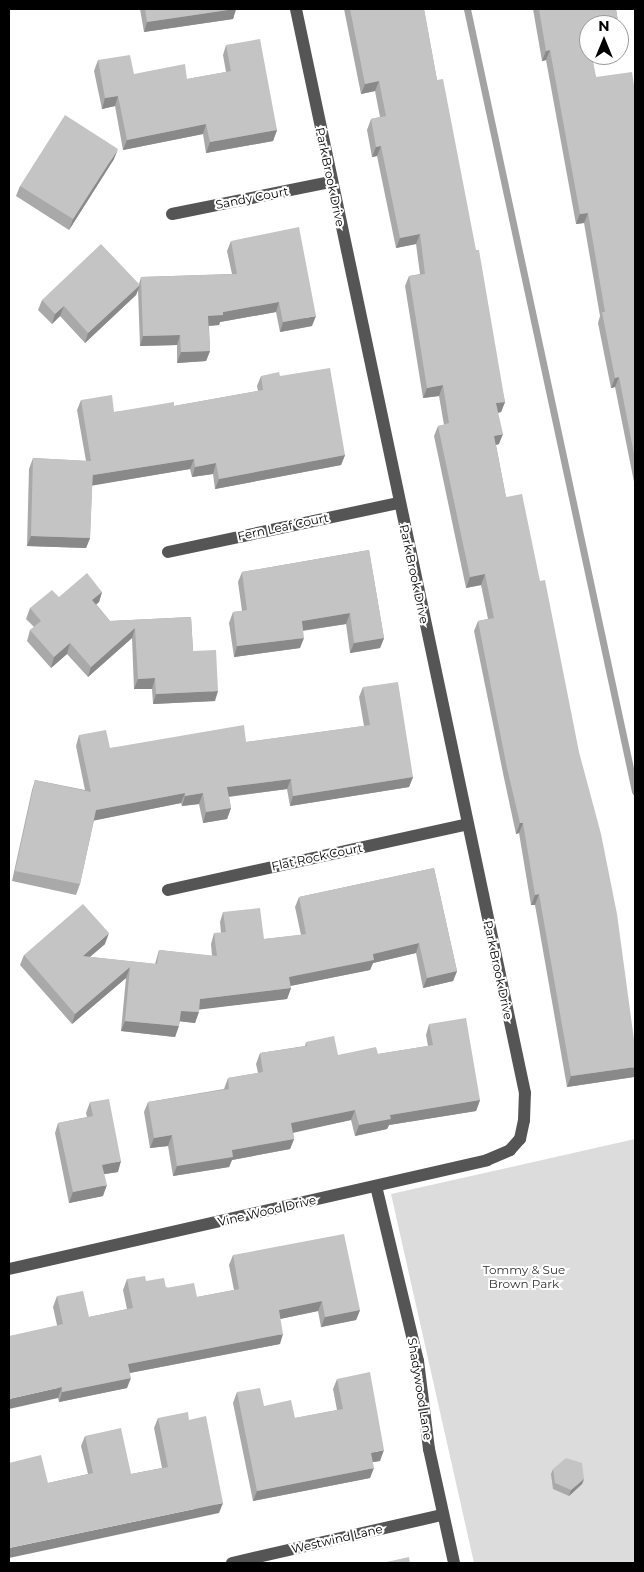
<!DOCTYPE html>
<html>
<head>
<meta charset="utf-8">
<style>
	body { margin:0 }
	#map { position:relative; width:644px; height:1572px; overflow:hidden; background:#fff; font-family:Montserrat,sans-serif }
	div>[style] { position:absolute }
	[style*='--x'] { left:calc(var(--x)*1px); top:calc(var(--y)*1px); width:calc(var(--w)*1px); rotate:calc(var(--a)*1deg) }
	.green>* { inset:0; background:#dcdcdc }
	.stream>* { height:7px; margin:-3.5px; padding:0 3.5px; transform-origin:3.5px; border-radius:3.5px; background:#a3a3a3 }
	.minor>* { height:12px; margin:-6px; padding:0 6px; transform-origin:6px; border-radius:6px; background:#555 }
	.wall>* { inset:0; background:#a9a9a9 }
	.shaded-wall>* { inset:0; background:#898989 }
	.building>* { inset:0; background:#c4c4c4 }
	span { translate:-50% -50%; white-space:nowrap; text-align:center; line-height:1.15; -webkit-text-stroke:4px #fff; paint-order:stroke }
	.street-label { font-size:12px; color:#000 }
	.park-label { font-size:12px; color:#333 }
	.frame { position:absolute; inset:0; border:10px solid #000; pointer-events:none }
	.north { position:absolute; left:579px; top:15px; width:50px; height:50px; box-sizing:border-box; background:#fff; border:1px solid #999; border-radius:50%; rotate:0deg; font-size:14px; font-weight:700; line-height:20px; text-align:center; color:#000 }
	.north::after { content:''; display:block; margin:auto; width:18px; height:22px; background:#000; clip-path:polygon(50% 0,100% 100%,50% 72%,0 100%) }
</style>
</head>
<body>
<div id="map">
	<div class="green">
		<div style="clip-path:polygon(635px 1139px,635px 1563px,474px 1563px,391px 1194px)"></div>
	</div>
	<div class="stream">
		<div style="--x:467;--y:9;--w:800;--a:77.88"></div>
	</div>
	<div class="minor">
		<div style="--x:172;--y:214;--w:162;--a:-11.4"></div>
		<div style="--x:168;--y:552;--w:236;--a:-12"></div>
		<div style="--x:168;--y:890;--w:306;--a:-12.4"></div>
		<div style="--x:376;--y:1186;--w:180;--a:76.5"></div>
		<div style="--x:418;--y:1361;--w:89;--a:82.9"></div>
		<div style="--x:429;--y:1449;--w:117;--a:77.6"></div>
		<div style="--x:9;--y:1269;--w:490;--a:-12.8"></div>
		<div style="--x:487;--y:1160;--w:25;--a:-23"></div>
		<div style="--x:510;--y:1150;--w:15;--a:-48"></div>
		<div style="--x:520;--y:1139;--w:19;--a:-78"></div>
		<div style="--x:524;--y:1120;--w:27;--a:-88"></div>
		<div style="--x:525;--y:1093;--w:1108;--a:-101.93"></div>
		<div style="--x:232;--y:1563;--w:215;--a:-12.9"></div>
	</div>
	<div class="wall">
		<div style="clip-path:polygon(140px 9px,236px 9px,233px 19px,144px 32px)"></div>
		<div style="clip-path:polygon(344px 9px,424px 9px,437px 80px,505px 402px,501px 412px,498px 413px,499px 444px,496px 445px,506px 497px,634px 1077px,567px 1087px,535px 905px,531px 905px,519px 833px,516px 834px,504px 778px,474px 631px,478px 621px,488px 619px,481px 585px,466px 588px,434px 436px,438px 426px,444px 425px,439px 396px,423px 398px,405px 286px,409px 276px,420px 274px,416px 244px,396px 248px,377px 156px,372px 157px,367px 130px,371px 119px,380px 117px,375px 91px,361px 94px)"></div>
		<div style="clip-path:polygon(533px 9px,616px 9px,618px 21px,616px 25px,589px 25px,589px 55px,596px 77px,635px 92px,635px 487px,615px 387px,611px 388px,598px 323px,600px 316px,584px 223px,576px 224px,546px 60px,542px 61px)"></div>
		<div style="clip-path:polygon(226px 45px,277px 130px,273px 141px,206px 153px,203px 134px,123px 150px,115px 106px,102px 109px,94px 71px,98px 60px,134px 74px,187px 79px,226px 72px,223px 55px)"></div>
		<div style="clip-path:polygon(114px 159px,69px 230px,16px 196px,20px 186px)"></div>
		<div style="clip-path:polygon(231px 241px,312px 326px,280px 332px,276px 312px,220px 322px,219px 325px,209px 326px,210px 351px,206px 361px,177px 363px,177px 345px,140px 346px,138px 290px,136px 295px,85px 343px,60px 316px,52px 324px,38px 310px,42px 300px,139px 284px,141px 277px,232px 274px,227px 251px)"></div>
		<div style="clip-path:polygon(261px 376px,280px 376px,345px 455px,341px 465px,215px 489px,213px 474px,192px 477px,190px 469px,92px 485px,90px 538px,86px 548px,27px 546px,29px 469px,33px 458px,86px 461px,77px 410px,81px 400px,114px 412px,174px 406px,258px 391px,257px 386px)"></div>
		<div style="clip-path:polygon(369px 550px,384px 638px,380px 648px,350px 653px,346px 624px,303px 631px,300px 648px,234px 657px,229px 623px,233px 612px,242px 611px,238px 582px,242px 572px)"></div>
		<div style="clip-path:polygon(102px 592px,99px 602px,96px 604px,110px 621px,191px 617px,193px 651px,215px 701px,153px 704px,152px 689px,134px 689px,132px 638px,88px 677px,67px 654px,51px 668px,27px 641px,30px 630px,34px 627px,26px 619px,30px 608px,59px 597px)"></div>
		<div style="clip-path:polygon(363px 687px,413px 777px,409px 787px,290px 806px,287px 789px,229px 797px,231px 808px,227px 819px,203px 823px,199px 804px,182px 806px,181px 803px,94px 820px,80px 884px,76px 895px,12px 881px,32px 790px,35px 780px,85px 790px,76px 746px,79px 735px,110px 748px,246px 742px,364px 726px,359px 697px)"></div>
		<div style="clip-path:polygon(434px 868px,457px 971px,453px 981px,423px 988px,416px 953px,373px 963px,370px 970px,290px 986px,291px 988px,287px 999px,199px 1009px,195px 1023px,180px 1021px,175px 1037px,121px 1031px,126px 978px,72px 1024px,20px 965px,24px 955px,105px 944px,90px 957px,155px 964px,159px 950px,212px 956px,211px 944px,214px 933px,221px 933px,220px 922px,223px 912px,264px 939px,301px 935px,295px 907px,299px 897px)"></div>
		<div style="clip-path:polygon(429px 1024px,480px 1100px,476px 1111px,389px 1125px,387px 1129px,355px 1136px,351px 1120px,293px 1132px,294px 1139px,290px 1149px,232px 1160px,229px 1167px,173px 1176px,168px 1146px,150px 1148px,144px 1112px,148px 1102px,224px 1089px,228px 1078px,258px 1073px,256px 1064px,260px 1053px,305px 1046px,306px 1042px,338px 1055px,378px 1054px,428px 1046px,426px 1035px)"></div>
		<div style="clip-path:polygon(90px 1102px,118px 1172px,104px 1174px,103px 1196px,69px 1203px,55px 1133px,58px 1123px,87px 1117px,86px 1113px)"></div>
		<div style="clip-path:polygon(233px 1255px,360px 1310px,356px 1320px,321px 1327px,318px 1311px,280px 1319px,280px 1344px,130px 1373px,127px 1388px,59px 1402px,58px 1398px,57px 1325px,53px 1307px,57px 1296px,89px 1317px,127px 1309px,123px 1290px,127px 1279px,146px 1281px,197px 1297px,234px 1290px,229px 1265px)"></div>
		<div style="clip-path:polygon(337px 1379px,380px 1461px,373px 1462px,370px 1478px,253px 1501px,233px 1403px,237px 1392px,264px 1406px,295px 1418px,337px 1410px,333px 1389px)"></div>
		<div style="clip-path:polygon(158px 1418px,189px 1420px,219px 1513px,48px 1483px,88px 1474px,81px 1446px,85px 1436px,131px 1474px,162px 1468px,154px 1428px)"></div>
		<div style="clip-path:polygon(553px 1469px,584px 1479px,582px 1484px,569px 1496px,553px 1489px,551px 1474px)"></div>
	</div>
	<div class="shaded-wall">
		<div style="clip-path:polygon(236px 9px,233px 19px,144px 32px,147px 22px)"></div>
		<div style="clip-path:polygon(618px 21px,616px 25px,592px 25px)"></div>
		<div style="clip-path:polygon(550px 50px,546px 60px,542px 61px,546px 51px)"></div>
		<div style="clip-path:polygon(379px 81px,375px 91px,361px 94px,365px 84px)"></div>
		<div style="clip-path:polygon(118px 96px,115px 106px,102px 109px,105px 98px)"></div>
		<div style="clip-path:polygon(206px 124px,203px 134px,123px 150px,127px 140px)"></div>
		<div style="clip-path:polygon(277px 130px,273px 141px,206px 153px,210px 142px)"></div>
		<div style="clip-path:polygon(381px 146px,377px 156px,372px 157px,376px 147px)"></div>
		<div style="clip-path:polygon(118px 149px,114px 159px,69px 230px,73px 219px)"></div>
		<div style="clip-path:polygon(588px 213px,584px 223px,576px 224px,580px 214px)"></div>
		<div style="clip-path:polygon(420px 234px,416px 244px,396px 248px,400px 238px)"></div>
		<div style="clip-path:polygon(140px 285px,136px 295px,85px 343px,88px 333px)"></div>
		<div style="clip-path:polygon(279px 302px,276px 312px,220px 322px,219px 325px,205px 326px,208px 316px,223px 312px)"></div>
		<div style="clip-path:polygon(64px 306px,60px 316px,52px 324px,55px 314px)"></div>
		<div style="clip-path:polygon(316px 316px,312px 326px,280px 332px,283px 322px)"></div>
		<div style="clip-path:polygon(180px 335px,177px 345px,140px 346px,143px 336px)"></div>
		<div style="clip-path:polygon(210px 351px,206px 361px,177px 363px,181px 352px)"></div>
		<div style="clip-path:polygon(619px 377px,615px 387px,611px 388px,615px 378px)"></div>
		<div style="clip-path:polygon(443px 385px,439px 396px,423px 398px,427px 388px)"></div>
		<div style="clip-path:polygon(505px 402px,501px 412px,493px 414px,496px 403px)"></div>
		<div style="clip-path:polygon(503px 434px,499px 444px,490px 446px,494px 436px)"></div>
		<div style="clip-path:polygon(345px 455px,341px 465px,215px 489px,219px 479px)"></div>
		<div style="clip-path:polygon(194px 459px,190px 469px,90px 486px,93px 475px)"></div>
		<div style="clip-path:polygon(216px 463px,213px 474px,192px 477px,195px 467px)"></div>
		<div style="clip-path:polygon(31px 536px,90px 538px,86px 548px,27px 546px)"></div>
		<div style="clip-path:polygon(485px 574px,481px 585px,466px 588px,470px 577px)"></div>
		<div style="clip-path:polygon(102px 592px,99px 602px,89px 611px,92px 600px)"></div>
		<div style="clip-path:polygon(350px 613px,346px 624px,298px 631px,302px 621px)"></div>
		<div style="clip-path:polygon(135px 628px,132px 638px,88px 677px,91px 667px)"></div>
		<div style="clip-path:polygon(304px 638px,300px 648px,234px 657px,237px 646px)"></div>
		<div style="clip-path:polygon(384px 638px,380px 648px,350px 653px,354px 643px)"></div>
		<div style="clip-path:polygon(70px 643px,67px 654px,51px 668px,54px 657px)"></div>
		<div style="clip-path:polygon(155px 678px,152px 689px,134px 689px,138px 679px)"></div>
		<div style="clip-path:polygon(218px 691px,215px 701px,153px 704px,156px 694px)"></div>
		<div style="clip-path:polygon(413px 777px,409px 787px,290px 806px,293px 796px)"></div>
		<div style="clip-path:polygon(291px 779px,287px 789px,224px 797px,227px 787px)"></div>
		<div style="clip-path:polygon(185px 793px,181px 803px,92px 821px,96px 810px)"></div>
		<div style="clip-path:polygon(203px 793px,199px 804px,182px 806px,185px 796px)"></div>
		<div style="clip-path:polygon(231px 808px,227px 819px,203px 823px,206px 812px)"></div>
		<div style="clip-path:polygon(520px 823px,523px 823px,519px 833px,516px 834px)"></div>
		<div style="clip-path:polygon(539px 894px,535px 905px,531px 905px,535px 895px)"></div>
		<div style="clip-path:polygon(109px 933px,105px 944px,79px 966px,83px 956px)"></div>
		<div style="clip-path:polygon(419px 943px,416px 953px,373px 963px,370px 970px,285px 987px,289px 977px,373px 954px)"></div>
		<div style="clip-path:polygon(130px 967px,126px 978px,72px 1024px,75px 1014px)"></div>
		<div style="clip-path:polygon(457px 971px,453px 981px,423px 988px,427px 978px)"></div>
		<div style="clip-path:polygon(291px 988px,287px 999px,196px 1010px,200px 999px)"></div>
		<div style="clip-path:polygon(181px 1011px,199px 1012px,195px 1023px,177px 1021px)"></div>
		<div style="clip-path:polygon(125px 1021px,179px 1026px,175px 1037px,121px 1031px)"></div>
		<div style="clip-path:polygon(635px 1067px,635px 1074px,634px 1077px,567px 1087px,571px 1076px)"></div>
		<div style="clip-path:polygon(480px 1100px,476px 1111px,389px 1125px,387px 1129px,355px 1136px,359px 1125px,390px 1115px)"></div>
		<div style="clip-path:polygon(355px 1110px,351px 1120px,288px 1134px,291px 1123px)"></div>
		<div style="clip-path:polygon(172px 1135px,168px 1146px,150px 1148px,154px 1138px)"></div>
		<div style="clip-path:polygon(294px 1139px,290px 1149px,232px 1160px,229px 1167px,173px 1176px,177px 1166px,232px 1150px)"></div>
		<div style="clip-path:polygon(121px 1161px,118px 1172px,99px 1175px,102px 1165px)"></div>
		<div style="clip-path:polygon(107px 1185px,103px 1196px,69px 1203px,73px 1192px)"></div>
		<div style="clip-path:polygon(322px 1301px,318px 1311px,275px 1320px,279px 1310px)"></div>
		<div style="clip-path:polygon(360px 1310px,356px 1320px,321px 1327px,325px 1317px)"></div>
		<div style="clip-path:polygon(283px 1334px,280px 1344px,124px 1374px,128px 1364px)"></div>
		<div style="clip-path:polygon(131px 1378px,127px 1388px,59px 1402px,62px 1392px)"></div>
		<div style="clip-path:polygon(62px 1387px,58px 1398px,9px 1409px,9px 1399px)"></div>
		<div style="clip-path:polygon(384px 1450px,380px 1461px,367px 1463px,371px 1453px)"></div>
		<div style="clip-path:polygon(374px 1468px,370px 1478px,253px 1501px,257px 1491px)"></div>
		<div style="clip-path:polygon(584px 1479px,582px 1484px,569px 1496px,571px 1490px)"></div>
		<div style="clip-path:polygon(223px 1503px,219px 1513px,9px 1558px,9px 1548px)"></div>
	</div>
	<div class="building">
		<div style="clip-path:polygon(145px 9px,234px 9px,147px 22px)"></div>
		<div style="clip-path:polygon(350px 9px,424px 9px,437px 80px,443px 79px,476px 250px,479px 250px,505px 402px,496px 403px,503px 434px,494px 436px,506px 497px,522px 494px,540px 581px,545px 580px,579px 752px,601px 834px,617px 914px,635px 1047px,635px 1067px,571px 1076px,539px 894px,535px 895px,523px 823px,520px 823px,507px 768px,478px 621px,494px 618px,485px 574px,470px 577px,438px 426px,449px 423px,443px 385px,427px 388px,409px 276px,425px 274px,420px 234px,400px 238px,381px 146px,376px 147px,371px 119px,386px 116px,379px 81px,365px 84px)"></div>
		<div style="clip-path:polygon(539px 9px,616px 9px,618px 21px,587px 26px,589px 35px,589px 55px,592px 55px,596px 77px,632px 72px,635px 92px,635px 459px,619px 377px,615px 378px,602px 312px,605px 312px,588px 213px,580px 214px,550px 50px,546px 51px)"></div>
		<div style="clip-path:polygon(260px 39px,277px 130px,210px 142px,206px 124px,127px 140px,118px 96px,105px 98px,98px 60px,130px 55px,134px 74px,185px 64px,187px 79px,231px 71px,226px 45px)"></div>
		<div style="clip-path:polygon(65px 115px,118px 149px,73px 219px,20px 186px)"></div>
		<div style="clip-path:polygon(299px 227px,316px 316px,283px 322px,279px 302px,223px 312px,223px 315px,208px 316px,210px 351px,181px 352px,180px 335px,143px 336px,141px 277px,237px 274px,231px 241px)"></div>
		<div style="clip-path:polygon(101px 244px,140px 285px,88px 333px,64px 306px,55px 314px,42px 300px)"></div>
		<div style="clip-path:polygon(330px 368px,345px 455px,219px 479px,216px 463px,195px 467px,194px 459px,93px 475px,93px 470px,90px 538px,31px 536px,33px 458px,91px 461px,81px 400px,112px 395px,114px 412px,174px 402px,174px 406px,263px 390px,261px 376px,279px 372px,280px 376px)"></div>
		<div style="clip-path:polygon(369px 550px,384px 638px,354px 643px,350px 613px,302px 621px,304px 638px,237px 646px,233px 612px,247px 610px,242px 572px)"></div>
		<div style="clip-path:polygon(87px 573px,102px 592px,92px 600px,110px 621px,191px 617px,193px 651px,216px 650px,218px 691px,156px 694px,155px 678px,138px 679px,135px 628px,91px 667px,70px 643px,54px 657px,30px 630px,41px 621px,30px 608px,52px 590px,59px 597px)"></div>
		<div style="clip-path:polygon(398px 682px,413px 777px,293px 796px,291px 779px,227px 787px,231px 808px,206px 812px,203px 793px,185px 796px,185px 793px,96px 810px,80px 884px,15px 871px,35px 780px,91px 792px,79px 735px,106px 730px,110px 748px,244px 725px,246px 742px,370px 725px,363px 687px)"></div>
		<div style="clip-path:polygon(434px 868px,457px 971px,427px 978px,419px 943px,373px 954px,374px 960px,289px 977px,291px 988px,200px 999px,199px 1012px,181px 1011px,179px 1026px,125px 1021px,130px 967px,75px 1014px,24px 955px,83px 904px,109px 933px,83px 956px,157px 964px,159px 950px,217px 956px,214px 933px,226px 932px,223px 912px,260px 908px,264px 939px,306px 934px,299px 897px)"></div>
		<div style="clip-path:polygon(466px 1018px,480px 1100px,390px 1115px,391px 1119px,359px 1125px,355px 1110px,291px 1123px,294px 1139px,232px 1150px,233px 1157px,177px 1166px,172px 1135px,154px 1138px,148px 1102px,229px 1089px,228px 1078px,263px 1072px,260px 1053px,307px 1046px,306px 1042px,334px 1036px,338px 1055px,376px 1047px,378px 1054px,433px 1045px,429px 1024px)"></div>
		<div style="clip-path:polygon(109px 1099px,121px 1161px,102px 1165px,107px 1185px,73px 1192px,58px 1123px,93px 1116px,90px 1102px)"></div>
		<div style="clip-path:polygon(344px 1234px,360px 1310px,325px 1317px,322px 1301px,279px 1310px,283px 1334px,128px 1364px,131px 1378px,62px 1392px,62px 1387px,9px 1399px,9px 1336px,63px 1324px,57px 1296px,83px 1291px,89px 1317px,133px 1308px,127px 1279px,145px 1276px,146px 1281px,164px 1278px,166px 1288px,194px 1283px,197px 1297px,239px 1289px,233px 1255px)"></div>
		<div style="clip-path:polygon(370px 1372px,384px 1450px,371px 1453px,374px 1468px,257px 1491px,237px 1392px,260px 1388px,264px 1406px,291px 1400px,295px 1418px,343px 1409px,337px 1379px)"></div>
		<div style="clip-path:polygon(188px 1412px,189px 1420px,206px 1416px,223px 1503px,9px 1548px,9px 1463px,41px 1455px,48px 1483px,93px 1473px,85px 1436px,121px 1428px,131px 1474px,168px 1467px,158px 1418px)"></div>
		<div style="clip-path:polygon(566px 1458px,582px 1463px,584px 1479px,571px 1490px,555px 1483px,553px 1469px)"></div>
		<div style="clip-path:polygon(409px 1557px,410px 1563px,382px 1563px)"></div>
	</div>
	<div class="street-label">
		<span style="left:330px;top:177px;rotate:78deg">Park Brook Drive</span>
		<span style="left:252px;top:198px;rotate:-11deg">Sandy Court</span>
		<span style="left:283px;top:527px;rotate:-12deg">Fern Leaf Court</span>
		<span style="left:414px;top:574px;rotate:78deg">Park Brook Drive</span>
		<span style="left:317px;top:857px;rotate:-12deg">Flat Rock Court</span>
		<span style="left:498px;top:970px;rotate:78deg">Park Brook Drive</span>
		<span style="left:267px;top:1211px;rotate:-13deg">Vine Wood Drive</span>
		<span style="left:420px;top:1389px;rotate:81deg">Shadywood Lane</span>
		<span style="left:337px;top:1539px;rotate:-13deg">Westwind Lane</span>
	</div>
	<div class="park-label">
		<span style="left:524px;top:1277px">Tommy &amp; Sue<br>Brown Park</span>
	</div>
	<div class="frame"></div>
	<div class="north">N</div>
</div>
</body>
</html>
